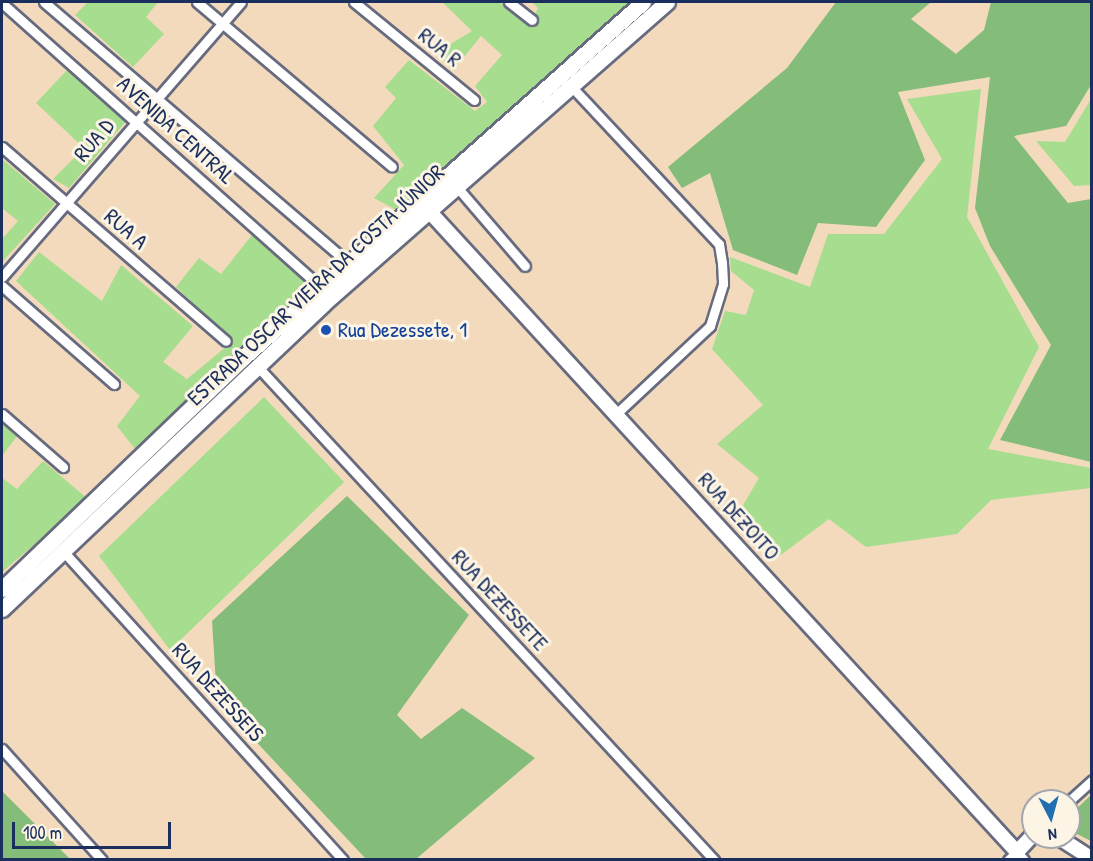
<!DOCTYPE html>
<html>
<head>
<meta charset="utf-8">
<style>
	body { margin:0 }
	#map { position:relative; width:1093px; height:861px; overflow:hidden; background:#f3dabc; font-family:"Patrick Hand",sans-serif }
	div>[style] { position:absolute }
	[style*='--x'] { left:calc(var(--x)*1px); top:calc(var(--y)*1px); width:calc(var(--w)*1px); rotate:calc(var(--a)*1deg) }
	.green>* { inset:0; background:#a6dd8e }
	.forest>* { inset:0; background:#84bc79 }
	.roads { filter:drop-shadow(2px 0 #676b7f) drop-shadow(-2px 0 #676b7f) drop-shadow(0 2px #676b7f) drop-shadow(0 -2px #676b7f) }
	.street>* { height:9px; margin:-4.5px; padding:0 4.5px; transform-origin:4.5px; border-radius:4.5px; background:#fff }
	.secondary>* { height:14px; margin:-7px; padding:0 7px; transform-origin:7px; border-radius:7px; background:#fff }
	.primary>* { height:15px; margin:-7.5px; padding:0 7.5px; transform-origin:7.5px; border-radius:7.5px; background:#fff }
	.dots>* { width:16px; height:16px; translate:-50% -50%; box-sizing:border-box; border:3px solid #fcf5e5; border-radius:50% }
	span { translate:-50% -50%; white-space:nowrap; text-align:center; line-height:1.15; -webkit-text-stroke:6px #fcf5e5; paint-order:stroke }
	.street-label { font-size:22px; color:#1b2f5e }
	.transit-label { font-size:22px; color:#164399 }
	.left { translate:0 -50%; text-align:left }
	.frame { position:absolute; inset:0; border:3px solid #1b2f5e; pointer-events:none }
	.north { position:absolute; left:1021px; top:789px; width:60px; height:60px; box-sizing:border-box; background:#fcf5e5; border:2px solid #a2a6af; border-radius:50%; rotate:174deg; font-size:16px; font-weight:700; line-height:24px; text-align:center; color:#1b2f5e }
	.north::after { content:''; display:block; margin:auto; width:21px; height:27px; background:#1f6fb2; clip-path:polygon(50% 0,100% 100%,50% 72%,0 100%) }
	.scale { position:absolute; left:12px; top:822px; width:159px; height:27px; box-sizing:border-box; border:3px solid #1b2f5e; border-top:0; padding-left:8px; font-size:18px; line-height:21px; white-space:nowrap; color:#1b2f5e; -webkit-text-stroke:4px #fcf5e5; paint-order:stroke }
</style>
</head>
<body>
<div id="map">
	<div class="green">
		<div style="clip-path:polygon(88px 2px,158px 2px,146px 17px,164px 34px,133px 67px,75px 15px)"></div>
		<div style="clip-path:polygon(442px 2px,499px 2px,530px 27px,538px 8px,532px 2px,631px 2px,398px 211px,374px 198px,404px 165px,373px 126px,396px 98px,385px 87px,409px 60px,475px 111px,487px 102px,475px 86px,502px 55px,481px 36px,453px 70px,436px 53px,472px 31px)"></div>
		<div style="clip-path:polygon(68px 69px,127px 120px,69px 188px,53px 179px,84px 148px,36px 103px)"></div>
		<div style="clip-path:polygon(981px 89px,967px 217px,1039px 347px,988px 449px,1091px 468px,1091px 488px,991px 500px,957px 534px,866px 547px,829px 519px,774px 560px,735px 519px,759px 478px,717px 444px,763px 405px,712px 349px,725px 311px,746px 315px,754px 290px,731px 271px,730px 257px,810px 287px,828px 234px,884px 234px,942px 159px,907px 99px)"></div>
		<div style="clip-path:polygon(1091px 99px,1091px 185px,1074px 186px,1036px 141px,1065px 142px)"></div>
		<div style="clip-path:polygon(2px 159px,55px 204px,3px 261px,2px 239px,18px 221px,2px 208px)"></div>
		<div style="clip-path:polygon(252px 235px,313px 289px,139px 454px,117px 426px,140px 396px,16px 281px,39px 252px,102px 301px,121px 265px,193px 326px,163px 362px,187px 379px,233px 341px,176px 287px,199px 258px,221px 274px)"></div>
		<div style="clip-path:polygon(264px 397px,344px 482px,170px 650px,99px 556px)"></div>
		<div style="clip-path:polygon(2px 423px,17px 436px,2px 456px)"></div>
		<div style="clip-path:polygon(43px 461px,88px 499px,2px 572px,2px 478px,17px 489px)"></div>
	</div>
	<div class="forest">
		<div style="clip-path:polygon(836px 2px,931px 2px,911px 19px,956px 54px,984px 30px,991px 2px,1091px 2px,1091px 85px,1066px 126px,1014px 136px,1068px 203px,1091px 199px,1091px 462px,1000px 440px,1051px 345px,990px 246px,975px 208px,990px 77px,898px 92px,925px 160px,876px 227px,818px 223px,797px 275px,733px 250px,710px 173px,682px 188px,668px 167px,787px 68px)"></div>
		<div style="clip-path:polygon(347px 496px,469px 615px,397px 715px,421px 739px,462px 708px,535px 758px,416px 859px,366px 859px,217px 700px,212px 621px)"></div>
		<div style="clip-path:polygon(2px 791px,70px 859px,2px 859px)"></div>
		<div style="clip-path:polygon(1091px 795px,1091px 841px,1069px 830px,1069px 816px)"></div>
	</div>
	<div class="roads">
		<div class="street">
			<div style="--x:44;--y:2;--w:401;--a:40.6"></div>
			<div style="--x:197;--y:2;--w:255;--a:40.2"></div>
			<div style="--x:354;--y:2;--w:155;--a:39.2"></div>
			<div style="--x:509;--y:2;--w:29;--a:38"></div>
			<div style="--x:2;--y:3;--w:430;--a:41.7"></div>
			<div style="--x:570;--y:85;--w:218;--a:46.9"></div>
			<div style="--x:719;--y:244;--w:19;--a:81"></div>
			<div style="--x:722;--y:263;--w:21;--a:87"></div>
			<div style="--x:723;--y:284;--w:44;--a:107.2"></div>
			<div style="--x:710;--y:326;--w:127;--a:136.9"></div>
			<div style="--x:2;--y:147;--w:296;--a:40.9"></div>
			<div style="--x:457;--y:187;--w:104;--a:49.3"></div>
			<div style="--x:2;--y:277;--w:364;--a:-49"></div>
			<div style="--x:2;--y:286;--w:149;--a:41.2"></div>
			<div style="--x:258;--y:367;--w:672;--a:47.23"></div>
			<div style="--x:2;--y:414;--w:81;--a:41"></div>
			<div style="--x:63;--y:551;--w:417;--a:47.8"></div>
			<div style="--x:2;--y:749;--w:149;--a:48"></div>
			<div style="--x:1069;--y:801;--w:31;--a:-42"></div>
			<div style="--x:1008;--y:860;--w:12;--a:-42"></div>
			<div style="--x:1017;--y:852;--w:11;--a:49"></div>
		</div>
		<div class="secondary">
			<div style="--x:429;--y:211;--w:870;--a:47.47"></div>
			<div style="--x:1017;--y:852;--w:23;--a:-47"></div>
			<div style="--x:1058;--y:837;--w:40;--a:32.9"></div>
		</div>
		<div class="primary">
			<div style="--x:2;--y:589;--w:335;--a:-43.8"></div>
			<div style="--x:244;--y:357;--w:534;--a:-41.66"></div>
			<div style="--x:2;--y:609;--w:443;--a:-43.5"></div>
			<div style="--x:323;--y:304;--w:458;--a:-41.3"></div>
		</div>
	</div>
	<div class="dots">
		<div style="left:326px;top:330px;background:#1a4fb4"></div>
	</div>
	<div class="street-label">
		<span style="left:440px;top:47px;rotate:39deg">RUA R</span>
		<span style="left:176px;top:130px;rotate:42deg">AVENIDA CENTRAL</span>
		<span style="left:94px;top:140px;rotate:-49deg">RUA D</span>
		<span style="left:126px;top:229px;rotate:41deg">RUA A</span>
		<span style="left:316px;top:285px;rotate:-43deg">ESTRADA OSCAR VIEIRA DA COSTA JÚNIOR</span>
		<span style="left:739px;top:516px;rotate:48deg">RUA DEZOITO</span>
		<span style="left:500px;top:600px;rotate:47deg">RUA DEZESSETE</span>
		<span style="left:218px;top:692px;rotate:48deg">RUA DEZESSEIS</span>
	</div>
	<div class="transit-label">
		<span class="left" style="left:338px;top:330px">Rua Dezessete, 1</span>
	</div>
	<div class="frame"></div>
	<div class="north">N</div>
	<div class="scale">100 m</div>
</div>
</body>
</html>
